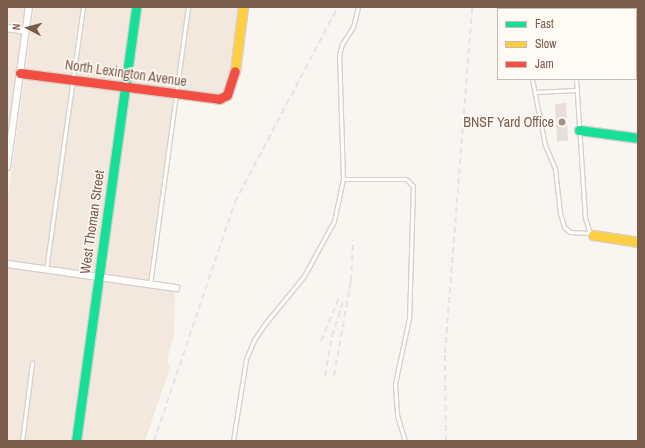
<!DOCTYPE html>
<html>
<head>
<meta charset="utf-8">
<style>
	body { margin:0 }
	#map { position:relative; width:645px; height:448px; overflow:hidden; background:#f9f5f0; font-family:"Archivo Narrow",sans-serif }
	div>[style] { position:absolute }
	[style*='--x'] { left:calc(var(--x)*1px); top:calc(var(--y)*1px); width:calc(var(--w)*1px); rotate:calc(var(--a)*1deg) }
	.residential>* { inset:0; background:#f2e8de }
	.building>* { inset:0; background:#e6ded7 }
	.roads { filter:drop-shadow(1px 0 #d7d1cb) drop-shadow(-1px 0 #d7d1cb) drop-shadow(0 1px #d7d1cb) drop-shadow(0 -1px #d7d1cb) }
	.lane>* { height:3px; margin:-1.5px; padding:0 1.5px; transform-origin:1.5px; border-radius:1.5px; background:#fefefd }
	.street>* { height:6px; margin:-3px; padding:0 3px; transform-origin:3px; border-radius:3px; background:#fefefd }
	.fast>* { height:9px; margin:-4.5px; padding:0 4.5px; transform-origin:4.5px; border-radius:4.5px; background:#16e098 }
	.slow>* { height:9px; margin:-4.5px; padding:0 4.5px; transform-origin:4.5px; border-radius:4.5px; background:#ffcf43 }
	.jam>* { height:9px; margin:-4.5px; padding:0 4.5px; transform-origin:4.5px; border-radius:4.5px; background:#f24e42 }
	.rail>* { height:2px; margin-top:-1px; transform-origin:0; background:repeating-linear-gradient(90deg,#e6e3e7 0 6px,transparent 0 10px) }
	.dots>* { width:11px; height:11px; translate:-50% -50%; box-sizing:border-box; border:2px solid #fffaf3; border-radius:50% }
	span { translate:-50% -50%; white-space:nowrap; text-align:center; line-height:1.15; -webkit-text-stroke:3px #fffaf3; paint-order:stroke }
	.street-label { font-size:14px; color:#7a5c4d }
	.poi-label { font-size:14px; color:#7a5c4d }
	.right { translate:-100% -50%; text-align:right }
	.frame { position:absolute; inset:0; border:8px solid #7a5c4d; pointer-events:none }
	.legend { position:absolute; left:497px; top:8px; width:140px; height:72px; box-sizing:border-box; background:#fffaf3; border:1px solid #cabbb1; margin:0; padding:5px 7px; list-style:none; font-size:12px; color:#7a5c4d }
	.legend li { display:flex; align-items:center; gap:8px; height:20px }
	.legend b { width:20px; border:1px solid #cabbb1 }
	.north { position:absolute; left:8px; top:8px; width:40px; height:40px; -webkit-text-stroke:3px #fffaf3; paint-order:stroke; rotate:276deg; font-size:11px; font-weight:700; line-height:16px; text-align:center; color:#7a5c4d }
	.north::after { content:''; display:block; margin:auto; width:14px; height:18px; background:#7a5c4d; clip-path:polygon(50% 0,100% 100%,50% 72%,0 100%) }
</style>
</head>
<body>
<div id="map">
	<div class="residential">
		<div style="clip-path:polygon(7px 7px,25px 7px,7px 136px)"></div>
		<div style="clip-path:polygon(34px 7px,239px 7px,231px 77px,227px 90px,219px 96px,175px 92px,147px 287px,175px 291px,174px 336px,167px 360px,170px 367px,145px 441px,7px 441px,7px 204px)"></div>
	</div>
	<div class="building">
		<div style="clip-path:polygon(566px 103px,568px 141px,557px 141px,555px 104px)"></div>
	</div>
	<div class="roads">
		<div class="lane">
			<div style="--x:559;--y:7;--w:2;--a:90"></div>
			<div style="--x:532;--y:79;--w:67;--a:78.9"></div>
			<div style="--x:545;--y:145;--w:26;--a:67"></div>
			<div style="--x:555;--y:169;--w:44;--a:83.5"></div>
			<div style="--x:560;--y:213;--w:15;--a:74"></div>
			<div style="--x:564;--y:227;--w:8;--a:40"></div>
			<div style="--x:570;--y:232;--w:19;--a:3"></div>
			<div style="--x:576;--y:79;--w:139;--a:86.3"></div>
			<div style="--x:585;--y:218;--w:16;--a:72"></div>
			<div style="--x:535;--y:92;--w:42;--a:-2.7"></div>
			<div style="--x:343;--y:179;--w:63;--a:0"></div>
			<div style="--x:406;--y:179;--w:10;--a:45"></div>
			<div style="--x:413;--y:186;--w:132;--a:91.7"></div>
			<div style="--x:409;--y:318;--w:67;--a:102"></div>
			<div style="--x:395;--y:384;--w:31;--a:86"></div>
			<div style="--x:397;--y:415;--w:27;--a:73"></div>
			<div style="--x:46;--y:270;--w:266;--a:-82"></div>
			<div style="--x:150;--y:284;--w:280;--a:-82.2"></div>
			<div style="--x:22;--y:441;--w:79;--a:-82.7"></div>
			<div style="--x:233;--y:441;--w:83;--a:-81"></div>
			<div style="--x:246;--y:359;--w:21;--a:-67"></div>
			<div style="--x:254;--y:340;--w:18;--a:-56"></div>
			<div style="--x:264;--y:325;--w:63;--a:-50.8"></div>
			<div style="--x:304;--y:276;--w:63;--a:-61.4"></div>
			<div style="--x:334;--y:221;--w:43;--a:-77.9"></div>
			<div style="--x:343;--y:179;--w:124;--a:-91.8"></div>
			<div style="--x:339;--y:55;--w:11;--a:-75"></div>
			<div style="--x:342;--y:44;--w:20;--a:-57"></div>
			<div style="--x:353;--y:27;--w:21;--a:-76"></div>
		</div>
		<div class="street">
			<div style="--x:7;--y:28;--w:18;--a:9"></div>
			<div style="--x:7;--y:167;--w:162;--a:-82.2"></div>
			<div style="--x:7;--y:264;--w:171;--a:8.1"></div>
		</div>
		<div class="fast">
			<div style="--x:579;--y:130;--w:60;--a:7.7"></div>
			<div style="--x:76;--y:441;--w:438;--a:-82.1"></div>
		</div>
		<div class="slow">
			<div style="--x:235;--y:71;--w:64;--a:-82.9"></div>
			<div style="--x:593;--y:235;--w:46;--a:8.8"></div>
		</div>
		<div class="jam">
			<div style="--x:20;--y:73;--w:201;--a:7.4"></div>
			<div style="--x:219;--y:99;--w:9;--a:-27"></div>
			<div style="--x:227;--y:95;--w:25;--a:-72"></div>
		</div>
	</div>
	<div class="rail">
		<div style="--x:321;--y:341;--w:50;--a:-67.6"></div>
		<div style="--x:325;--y:376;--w:41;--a:-80.1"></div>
		<div style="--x:332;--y:336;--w:35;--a:-72"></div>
		<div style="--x:334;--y:376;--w:97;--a:-79.9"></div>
		<div style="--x:351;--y:281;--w:41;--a:-87.2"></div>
		<div style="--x:154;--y:441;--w:252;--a:-71.3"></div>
		<div style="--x:235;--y:202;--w:221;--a:-62.2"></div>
		<div style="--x:446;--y:441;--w:88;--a:-90.7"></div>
		<div style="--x:445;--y:353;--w:347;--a:-85.5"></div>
	</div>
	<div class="dots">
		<div style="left:562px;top:122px;background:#a69286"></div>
	</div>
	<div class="street-label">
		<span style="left:126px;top:73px;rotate:8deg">North Lexington Avenue</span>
		<span style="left:92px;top:222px;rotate:-82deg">West Thoman Street</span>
	</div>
	<div class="poi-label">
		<span class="right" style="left:554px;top:122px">BNSF Yard Office</span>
	</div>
	<div class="frame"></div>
	<ul class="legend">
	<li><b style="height:5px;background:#16e098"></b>Fast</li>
	<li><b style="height:5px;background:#ffcf43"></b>Slow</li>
	<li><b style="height:5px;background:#f24e42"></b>Jam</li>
	</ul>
	<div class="north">N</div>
</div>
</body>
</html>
